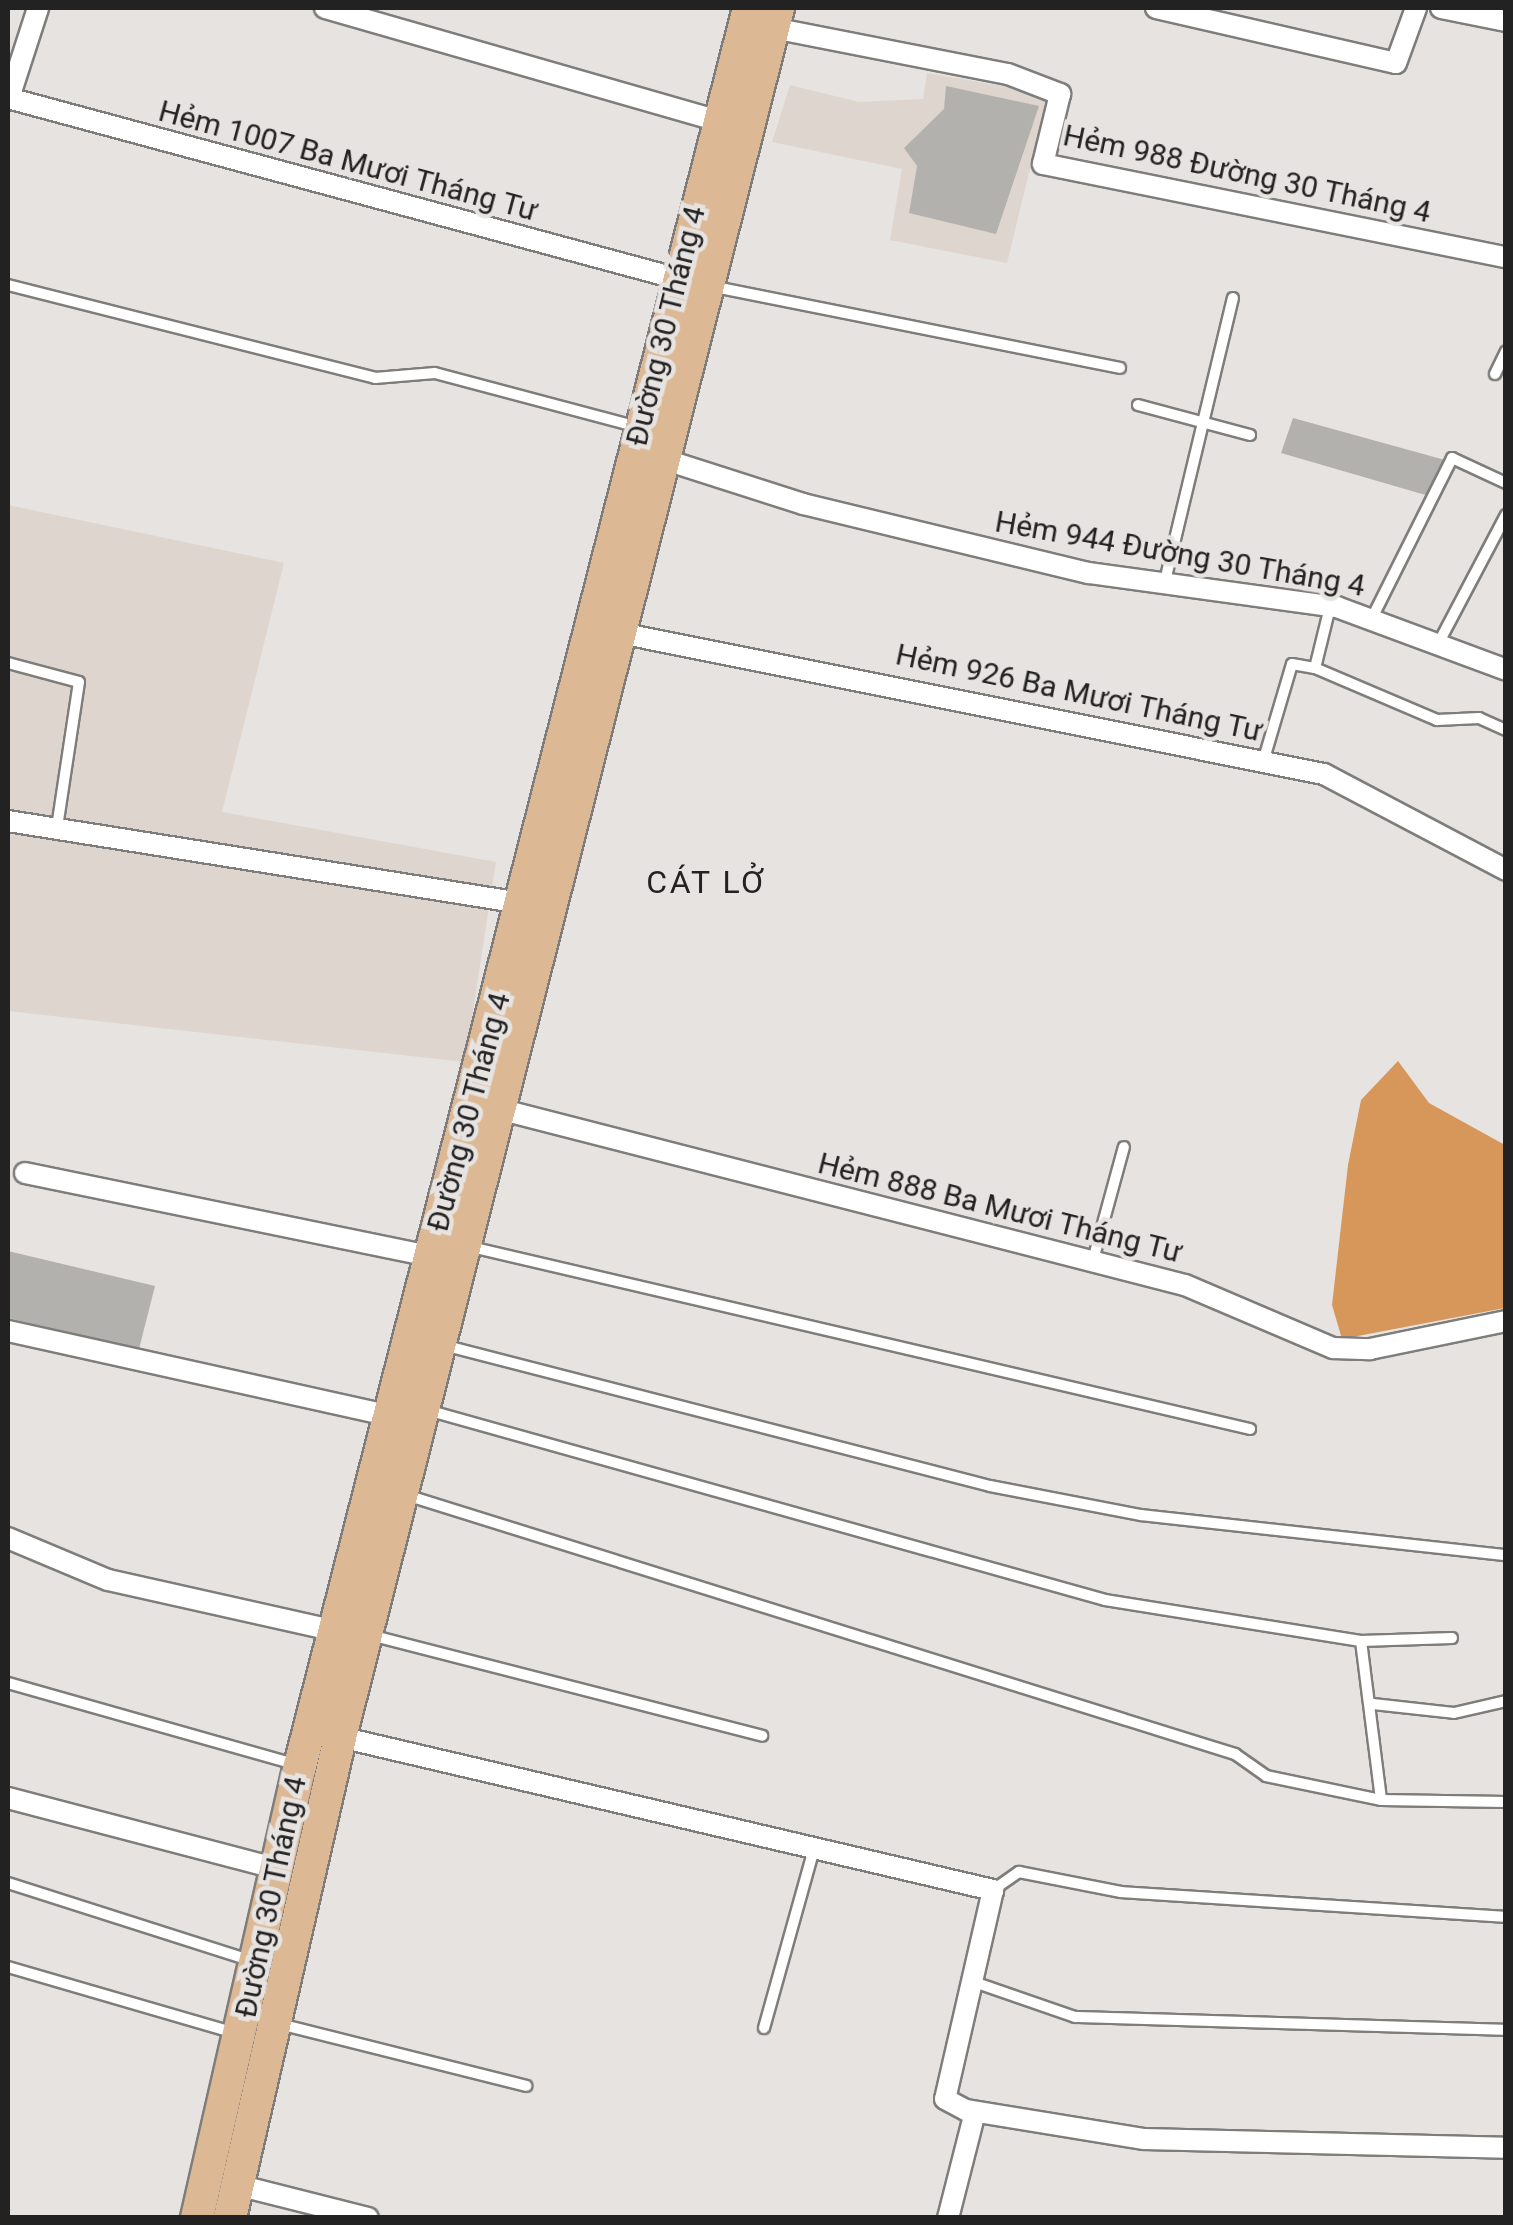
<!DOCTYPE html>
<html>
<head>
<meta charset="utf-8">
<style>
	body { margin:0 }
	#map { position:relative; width:1513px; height:2225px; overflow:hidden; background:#e6e3e1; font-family:Roboto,sans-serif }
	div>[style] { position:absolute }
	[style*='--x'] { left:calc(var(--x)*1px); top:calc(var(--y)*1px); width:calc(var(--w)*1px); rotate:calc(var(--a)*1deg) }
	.built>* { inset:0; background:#ded5ce }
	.water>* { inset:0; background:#d7975a }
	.building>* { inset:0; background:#b3b1ae }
	.roads { filter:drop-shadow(2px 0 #7f7d7b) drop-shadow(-2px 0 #7f7d7b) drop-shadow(0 2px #7f7d7b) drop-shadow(0 -2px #7f7d7b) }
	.lane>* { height:10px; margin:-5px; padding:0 5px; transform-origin:5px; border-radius:5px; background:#fff }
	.street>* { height:20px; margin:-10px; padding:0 10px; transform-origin:10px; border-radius:10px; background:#fff }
	.primary>* { height:32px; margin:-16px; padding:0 16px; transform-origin:16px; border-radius:16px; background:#dcb894 }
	span { translate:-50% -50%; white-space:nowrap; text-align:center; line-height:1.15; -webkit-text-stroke:9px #e6e3e1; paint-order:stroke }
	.street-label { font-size:30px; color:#232222 }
	.neighbourhood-label { font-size:32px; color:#232222; letter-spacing:2.5px }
	.frame { position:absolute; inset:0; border:10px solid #232222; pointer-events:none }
</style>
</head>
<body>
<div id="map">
	<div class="built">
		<div style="clip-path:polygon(927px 73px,1036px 92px,1046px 103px,1007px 263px,890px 240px,902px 169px,772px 142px,790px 85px,859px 102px,923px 99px)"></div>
		<div style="clip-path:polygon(8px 505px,284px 563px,222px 812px,496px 862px,465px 1062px,8px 1011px)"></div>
	</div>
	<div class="water">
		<div style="clip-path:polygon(1398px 1061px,1429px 1103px,1505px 1145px,1505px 1308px,1342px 1339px,1332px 1305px,1348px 1165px,1361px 1100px)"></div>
	</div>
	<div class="building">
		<div style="clip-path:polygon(946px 86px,1039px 106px,996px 234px,909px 213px,917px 166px,904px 148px,944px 109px)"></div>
		<div style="clip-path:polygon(1293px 418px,1445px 460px,1429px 496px,1281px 453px)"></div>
		<div style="clip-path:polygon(8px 1251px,155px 1286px,139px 1349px,8px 1318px)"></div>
	</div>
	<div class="roads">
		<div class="lane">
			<div style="--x:8;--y:285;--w:379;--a:14.2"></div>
			<div style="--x:375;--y:378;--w:60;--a:-4.8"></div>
			<div style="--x:435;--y:373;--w:210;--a:14.9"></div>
			<div style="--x:715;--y:287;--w:413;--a:11.3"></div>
			<div style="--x:1495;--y:374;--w:25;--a:-64"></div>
			<div style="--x:1138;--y:405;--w:116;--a:15"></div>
			<div style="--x:1165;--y:581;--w:291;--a:-76.5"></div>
			<div style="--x:1372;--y:618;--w:179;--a:-63.4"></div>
			<div style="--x:1452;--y:458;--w:60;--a:24.8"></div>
			<div style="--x:1438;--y:644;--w:146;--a:-62.2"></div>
			<div style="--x:8;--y:663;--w:73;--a:15"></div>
			<div style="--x:79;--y:682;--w:148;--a:98.6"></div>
			<div style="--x:1315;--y:668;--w:133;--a:23.1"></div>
			<div style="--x:1437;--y:720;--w:42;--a:-2.7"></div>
			<div style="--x:1479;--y:718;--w:30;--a:24"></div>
			<div style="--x:1263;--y:762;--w:102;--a:-73.5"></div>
			<div style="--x:1292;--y:664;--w:23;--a:10"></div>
			<div style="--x:1315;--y:668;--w:63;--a:-76.2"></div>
			<div style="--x:471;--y:1247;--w:800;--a:13.15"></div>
			<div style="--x:1093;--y:1260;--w:117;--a:-74.7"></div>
			<div style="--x:443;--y:1345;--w:565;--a:14.45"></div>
			<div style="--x:990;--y:1486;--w:154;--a:10.9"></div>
			<div style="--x:1141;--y:1515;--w:367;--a:6.3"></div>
			<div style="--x:427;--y:1410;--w:704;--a:15.65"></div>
			<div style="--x:1105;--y:1600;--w:259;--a:9.1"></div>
			<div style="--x:1361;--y:1641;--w:91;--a:-1.9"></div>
			<div style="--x:406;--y:1495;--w:869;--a:17.35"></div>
			<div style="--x:1235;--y:1754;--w:38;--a:35"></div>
			<div style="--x:1266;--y:1776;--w:117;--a:11.8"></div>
			<div style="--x:1381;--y:1800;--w:125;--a:0.9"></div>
			<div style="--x:370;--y:1635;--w:405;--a:14.4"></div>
			<div style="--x:1361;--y:1641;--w:160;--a:82.8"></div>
			<div style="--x:8;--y:1683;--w:298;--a:15.8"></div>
			<div style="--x:1373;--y:1704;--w:81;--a:6.3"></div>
			<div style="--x:1454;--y:1713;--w:53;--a:-13"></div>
			<div style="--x:8;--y:1883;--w:254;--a:17.7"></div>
			<div style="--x:993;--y:1890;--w:32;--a:-35"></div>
			<div style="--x:1019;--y:1872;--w:104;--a:11.1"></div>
			<div style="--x:1121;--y:1892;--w:386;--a:3.7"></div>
			<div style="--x:8;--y:1967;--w:236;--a:16.2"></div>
			<div style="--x:974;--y:1982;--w:107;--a:19.1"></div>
			<div style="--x:1075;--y:2017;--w:431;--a:1.7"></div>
			<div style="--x:280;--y:2024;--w:254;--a:14.1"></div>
			<div style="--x:764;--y:2028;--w:183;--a:-74.4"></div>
		</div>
		<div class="street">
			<div style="--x:325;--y:8;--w:410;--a:16"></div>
			<div style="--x:1156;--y:8;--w:246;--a:12.9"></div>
			<div style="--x:1396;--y:63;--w:59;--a:-70"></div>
			<div style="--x:1441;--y:8;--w:66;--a:11.3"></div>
			<div style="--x:773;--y:28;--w:239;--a:11.1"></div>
			<div style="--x:1008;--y:74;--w:56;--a:21"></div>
			<div style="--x:1060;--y:94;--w:72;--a:103.7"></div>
			<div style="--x:1043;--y:164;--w:472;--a:11.4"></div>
			<div style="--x:8;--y:98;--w:691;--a:15.1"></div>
			<div style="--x:9;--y:98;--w:95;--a:-72.1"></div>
			<div style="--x:666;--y:460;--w:144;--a:17.8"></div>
			<div style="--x:803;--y:504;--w:294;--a:13.6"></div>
			<div style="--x:1089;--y:573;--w:250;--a:7.8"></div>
			<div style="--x:1337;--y:607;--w:180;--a:20.4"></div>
			<div style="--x:620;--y:633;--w:718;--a:11.33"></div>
			<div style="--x:1324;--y:774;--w:206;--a:27.8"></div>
			<div style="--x:8;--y:821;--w:520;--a:9.08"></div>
			<div style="--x:491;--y:1107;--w:716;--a:14.39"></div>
			<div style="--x:1185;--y:1285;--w:161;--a:23.1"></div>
			<div style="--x:1333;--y:1348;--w:37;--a:2"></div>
			<div style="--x:1370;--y:1349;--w:139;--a:-11.6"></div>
			<div style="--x:25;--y:1173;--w:414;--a:11.6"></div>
			<div style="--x:8;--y:1331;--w:393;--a:12.5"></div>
			<div style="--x:8;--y:1538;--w:108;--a:22.8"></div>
			<div style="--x:108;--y:1580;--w:234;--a:12.6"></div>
			<div style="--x:340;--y:1737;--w:671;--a:13.19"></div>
			<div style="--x:993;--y:1890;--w:214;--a:102.9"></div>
			<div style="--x:945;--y:2099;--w:24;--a:28"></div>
			<div style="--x:966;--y:2110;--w:180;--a:9.3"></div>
			<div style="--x:1144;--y:2139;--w:362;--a:1.4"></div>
			<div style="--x:8;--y:1798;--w:280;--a:14.7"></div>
			<div style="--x:237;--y:2185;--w:135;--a:14.1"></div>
			<div style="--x:948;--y:2218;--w:109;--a:-75.7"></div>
		</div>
		<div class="primary">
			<div style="--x:197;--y:2218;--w:464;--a:-77.2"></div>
			<div style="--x:300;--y:1766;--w:1814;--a:-75.67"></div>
			<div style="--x:230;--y:2218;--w:493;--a:-77.1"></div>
			<div style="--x:340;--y:1737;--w:1784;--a:-75.78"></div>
		</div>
	</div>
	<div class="street-label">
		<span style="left:348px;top:161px;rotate:15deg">Hẻm 1007 Ba Mươi Tháng Tư</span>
		<span style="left:1247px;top:174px;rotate:12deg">Hẻm 988 Đường 30 Tháng 4</span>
		<span style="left:666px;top:326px;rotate:-76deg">Đường 30 Tháng 4</span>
		<span style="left:1180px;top:554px;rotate:10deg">Hẻm 944 Đường 30 Tháng 4</span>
		<span style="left:1079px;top:693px;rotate:12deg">Hẻm 926 Ba Mươi Tháng Tư</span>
		<span style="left:469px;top:1112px;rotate:-75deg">Đường 30 Tháng 4</span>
		<span style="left:1000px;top:1208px;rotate:14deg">Hẻm 888 Ba Mươi Tháng Tư</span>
		<span style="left:271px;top:1897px;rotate:-78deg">Đường 30 Tháng 4</span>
	</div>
	<div class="neighbourhood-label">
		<span style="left:706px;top:882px">CÁT LỞ</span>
	</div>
	<div class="frame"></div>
</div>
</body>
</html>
